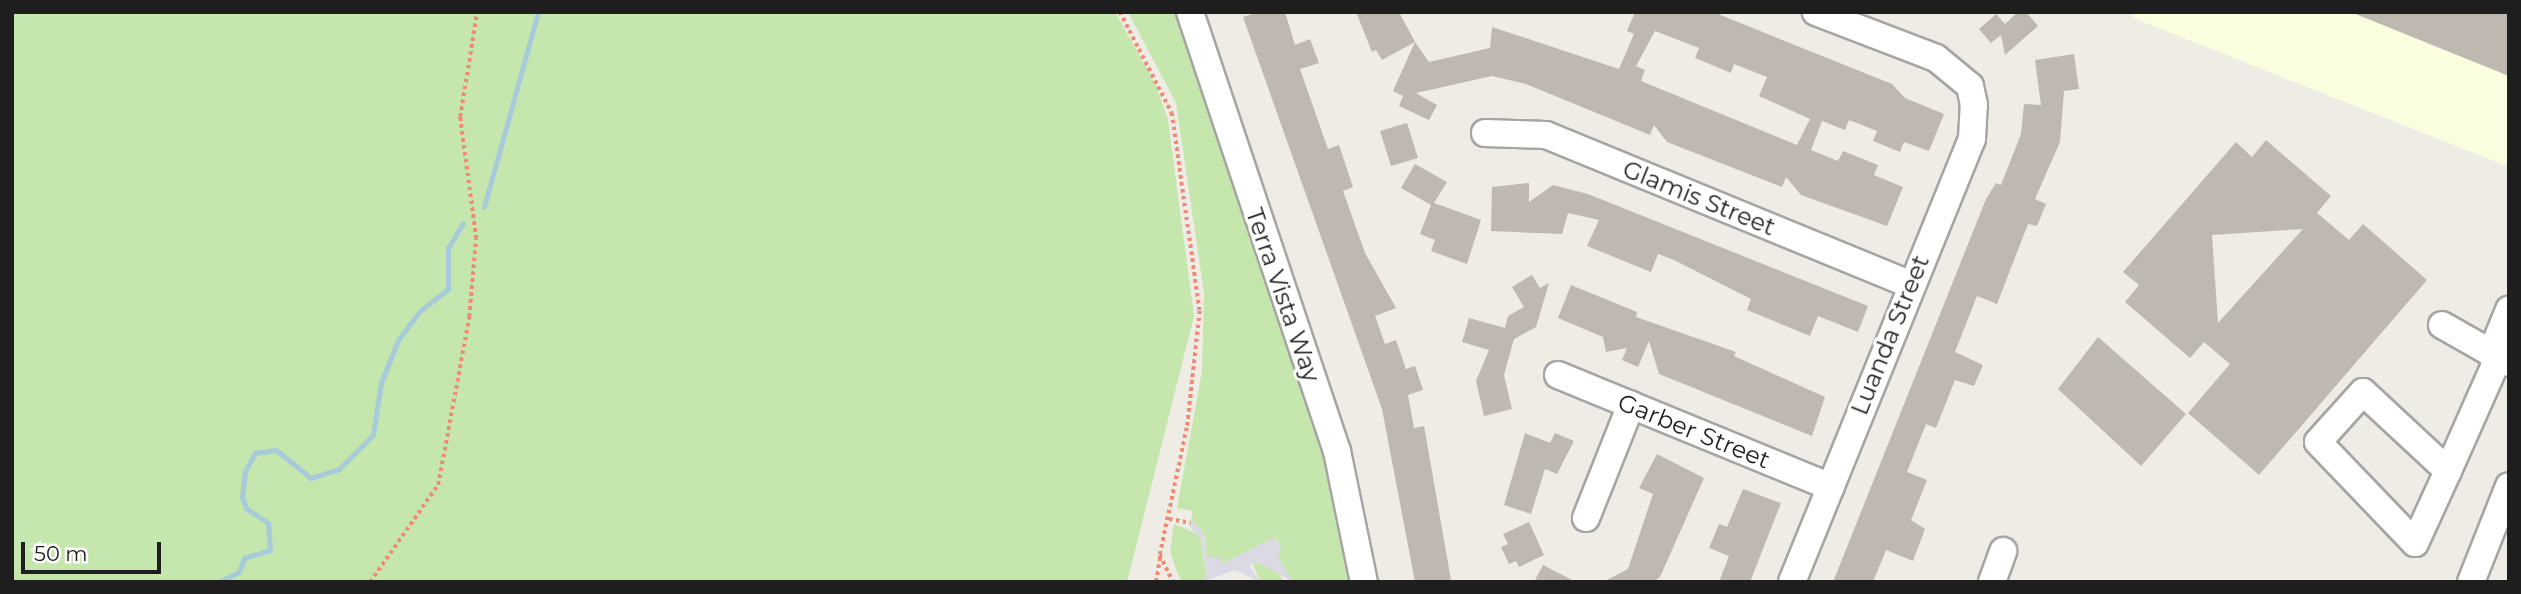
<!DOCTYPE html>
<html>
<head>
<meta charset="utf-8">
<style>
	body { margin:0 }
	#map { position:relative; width:2521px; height:594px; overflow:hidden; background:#eeece5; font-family:Montserrat,sans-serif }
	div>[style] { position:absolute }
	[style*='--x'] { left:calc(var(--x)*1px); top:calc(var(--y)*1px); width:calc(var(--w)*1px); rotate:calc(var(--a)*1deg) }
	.education>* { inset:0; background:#fbfddf }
	.grass>* { inset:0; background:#c5e6ad }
	.plaza>* { inset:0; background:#dad9e4 }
	.stream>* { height:5px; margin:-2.5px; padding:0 2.5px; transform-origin:2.5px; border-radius:2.5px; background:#a7cbda }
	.building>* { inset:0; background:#bfb8b1 }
	.path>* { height:3.5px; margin-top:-1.75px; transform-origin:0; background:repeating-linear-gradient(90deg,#f28972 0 3.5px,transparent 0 7px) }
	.roads { filter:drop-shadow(2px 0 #a5a5a5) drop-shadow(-2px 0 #a5a5a5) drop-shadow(0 2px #a5a5a5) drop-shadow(0 -2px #a5a5a5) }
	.minor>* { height:26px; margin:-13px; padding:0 13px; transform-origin:13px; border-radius:13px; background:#fff }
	span { translate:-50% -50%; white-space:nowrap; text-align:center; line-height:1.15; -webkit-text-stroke:6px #fff; paint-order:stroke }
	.street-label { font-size:24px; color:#1e1e1e }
	.frame { position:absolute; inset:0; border:14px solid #1e1e1e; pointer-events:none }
	.scale { position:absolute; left:21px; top:542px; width:140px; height:32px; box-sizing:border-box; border:4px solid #1e1e1e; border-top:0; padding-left:9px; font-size:21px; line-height:24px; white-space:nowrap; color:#1e1e1e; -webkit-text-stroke:5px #fff; paint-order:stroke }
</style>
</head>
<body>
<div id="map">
	<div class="education">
		<div style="clip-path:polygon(2135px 12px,2509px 12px,2509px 167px,2133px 18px)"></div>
	</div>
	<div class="grass">
		<div style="clip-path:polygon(12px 12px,1115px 12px,1156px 85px,1168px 120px,1194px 316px,1127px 582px,12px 582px)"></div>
		<div style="clip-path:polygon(1128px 12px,1178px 12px,1317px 414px,1355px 582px,1293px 582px,1278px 558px,1278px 539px,1222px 565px,1207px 557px,1205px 537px,1191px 520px,1193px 511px,1177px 508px,1202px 371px,1204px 293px,1176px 103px)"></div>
		<div style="clip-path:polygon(1174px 524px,1200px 535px,1207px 576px,1203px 582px,1182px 582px,1178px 575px,1170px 551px)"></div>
		<div style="clip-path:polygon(1252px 562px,1274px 566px,1284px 582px,1260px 582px)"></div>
	</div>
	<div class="plaza">
		<div style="clip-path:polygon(1191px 520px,1203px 532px,1207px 557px,1221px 558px,1222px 564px,1275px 537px,1281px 547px,1278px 558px,1293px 582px,1257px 562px,1249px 565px,1260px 582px,1235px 570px,1203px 582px,1207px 575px,1201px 538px,1190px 527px)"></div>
	</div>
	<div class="stream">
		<div style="--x:484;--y:207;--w:202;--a:-74.5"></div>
		<div style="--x:219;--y:582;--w:22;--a:-27"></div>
		<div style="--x:239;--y:572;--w:15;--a:-70"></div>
		<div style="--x:244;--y:558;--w:27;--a:-17"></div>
		<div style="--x:270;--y:550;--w:27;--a:-94"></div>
		<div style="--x:268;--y:523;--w:27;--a:-146"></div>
		<div style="--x:246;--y:508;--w:12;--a:-110"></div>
		<div style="--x:242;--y:497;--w:26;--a:-83"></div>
		<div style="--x:245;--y:471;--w:21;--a:-61"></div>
		<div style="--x:255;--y:453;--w:21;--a:-8"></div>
		<div style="--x:276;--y:450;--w:45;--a:38.7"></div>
		<div style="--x:311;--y:478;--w:29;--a:-18"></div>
		<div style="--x:339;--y:469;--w:48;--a:-45"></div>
		<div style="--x:373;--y:435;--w:53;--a:-81.3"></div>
		<div style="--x:381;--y:383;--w:46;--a:-68.4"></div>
		<div style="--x:398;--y:340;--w:36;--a:-53"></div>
		<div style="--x:420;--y:311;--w:36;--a:-38"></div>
		<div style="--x:448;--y:289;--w:41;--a:-90"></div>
		<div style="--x:448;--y:248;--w:29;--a:-59"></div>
	</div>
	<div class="building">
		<div style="clip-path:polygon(1259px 12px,1285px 12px,1295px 45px,1310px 39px,1319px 63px,1300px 69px,1328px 149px,1339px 145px,1353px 187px,1343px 191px,1365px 253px,1396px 308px,1375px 316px,1385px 344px,1396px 340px,1406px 369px,1415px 366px,1423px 390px,1408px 395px,1414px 428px,1424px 426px,1451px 580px,1415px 582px,1382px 409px,1243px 17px)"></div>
		<div style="clip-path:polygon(1356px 12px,1399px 12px,1415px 42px,1382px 60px,1376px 50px,1372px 52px)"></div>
		<div style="clip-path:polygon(evenodd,1635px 12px,1713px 12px,1892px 84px,1905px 98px,1944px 114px,1929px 151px,1904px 142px,1900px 152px,1873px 141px,1877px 131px,1849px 120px,1845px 130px,1822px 121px,1811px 150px,1838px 161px,1843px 151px,1878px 165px,1874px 175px,1903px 187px,1887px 226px,1801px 195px,1786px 177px,1782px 187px,1667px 142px,1654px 125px,1650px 135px,1526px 84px,1492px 76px,1416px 93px,1437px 105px,1429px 120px,1399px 106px,1403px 96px,1393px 91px,1415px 42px,1429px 62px,1490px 48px,1492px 27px,1619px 69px,1634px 34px,1627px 31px,1635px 12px,1655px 31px,1699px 48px,1695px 58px,1731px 73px,1734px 64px,1767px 77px,1759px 96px,1810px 119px,1797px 145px,1641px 81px,1645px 70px,1636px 66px,1655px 31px)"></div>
		<div style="clip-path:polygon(2018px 12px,2026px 12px,2038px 26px,2005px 55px,2001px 35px,1991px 43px,1979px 29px,1996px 14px,2005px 24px)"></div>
		<div style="clip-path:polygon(2509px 12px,2509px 76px,2353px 13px,2353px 12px)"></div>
		<div style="clip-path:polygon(2074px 54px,2079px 89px,2064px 91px,2060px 142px,2035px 199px,2046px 204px,2037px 226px,2028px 224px,1997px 304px,1977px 296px,1955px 352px,1983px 365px,1974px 386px,1955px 380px,1936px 428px,1926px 424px,1907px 472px,1927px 480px,1911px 520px,1925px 529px,1913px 561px,1886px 550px,1873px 582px,1833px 582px,1986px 199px,1996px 183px,2001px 185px,2021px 134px,2024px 104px,2041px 105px,2035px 60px)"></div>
		<div style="clip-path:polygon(1407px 123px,1418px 158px,1391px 166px,1380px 131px)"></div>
		<div style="clip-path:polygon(evenodd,2266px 140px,2331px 196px,2317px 213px,2349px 240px,2363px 224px,2427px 280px,2259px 475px,2188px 413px,2230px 364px,2204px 342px,2190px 358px,2125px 302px,2139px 285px,2123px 272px,2236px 142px,2252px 157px,2266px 140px,2303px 229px,2218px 323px,2212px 235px,2303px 229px)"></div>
		<div style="clip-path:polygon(1415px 164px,1447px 182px,1434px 203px,1481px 220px,1467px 264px,1431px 251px,1435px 240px,1420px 234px,1431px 205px,1401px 188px)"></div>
		<div style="clip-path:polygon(1529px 183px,1529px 202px,1553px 185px,1588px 194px,1868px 306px,1858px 332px,1818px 316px,1810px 336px,1747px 310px,1751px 299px,1674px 260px,1658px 254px,1651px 272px,1587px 246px,1599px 220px,1568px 213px,1562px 234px,1491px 231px,1492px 187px)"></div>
		<div style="clip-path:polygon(1532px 275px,1540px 288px,1549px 283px,1536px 327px,1514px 339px,1504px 375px,1512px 409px,1484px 416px,1476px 381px,1489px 350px,1462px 342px,1469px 318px,1505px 328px,1508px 316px,1524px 307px,1512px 287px)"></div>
		<div style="clip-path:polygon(1571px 285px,1637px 312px,1636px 317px,1736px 352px,1734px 356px,1825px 397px,1812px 436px,1659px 374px,1649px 341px,1638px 367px,1622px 360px,1627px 348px,1606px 352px,1603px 337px,1558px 318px)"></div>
		<div style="clip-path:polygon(2098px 337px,2186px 414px,2141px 466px,2058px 389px)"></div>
		<div style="clip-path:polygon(1525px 433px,1550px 443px,1555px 433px,1574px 441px,1557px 474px,1545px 469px,1531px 514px,1504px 505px)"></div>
		<div style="clip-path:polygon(1657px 454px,1704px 478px,1660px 577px,1653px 582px,1603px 582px,1628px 569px,1653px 494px,1639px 488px)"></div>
		<div style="clip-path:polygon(1743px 489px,1781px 503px,1750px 582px,1719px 582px,1729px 556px,1709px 548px,1719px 524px,1727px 527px)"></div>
		<div style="clip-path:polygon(1529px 522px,1544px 555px,1519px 567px,1516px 561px,1509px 564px,1501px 547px,1508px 544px,1503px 534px)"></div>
		<div style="clip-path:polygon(1543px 565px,1576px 582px,1534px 582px)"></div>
	</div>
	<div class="path">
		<div style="--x:1120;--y:12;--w:114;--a:62.8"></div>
		<div style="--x:1172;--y:113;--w:200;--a:82"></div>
		<div style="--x:1200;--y:311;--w:118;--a:96.3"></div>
		<div style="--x:1187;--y:428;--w:130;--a:102"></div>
		<div style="--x:1160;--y:555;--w:30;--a:64"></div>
		<div style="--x:1169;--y:519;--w:22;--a:10"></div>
		<div style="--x:370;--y:582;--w:118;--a:-55"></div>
		<div style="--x:438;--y:485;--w:171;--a:-79.5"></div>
		<div style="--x:469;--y:317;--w:78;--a:-84.9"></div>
		<div style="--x:476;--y:239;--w:123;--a:-97.5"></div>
		<div style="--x:460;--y:117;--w:106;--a:-80.8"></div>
		<div style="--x:1156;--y:582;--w:26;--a:-81"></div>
	</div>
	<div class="roads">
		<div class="minor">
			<div style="--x:1190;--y:12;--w:463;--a:71.5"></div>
			<div style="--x:1337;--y:451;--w:134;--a:78.4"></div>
			<div style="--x:1485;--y:133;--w:61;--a:1.9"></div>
			<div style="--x:1546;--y:135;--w:392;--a:22.3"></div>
			<div style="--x:2442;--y:325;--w:77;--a:29.6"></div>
			<div style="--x:2491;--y:354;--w:48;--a:-67.8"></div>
			<div style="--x:1558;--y:375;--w:295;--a:22.3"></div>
			<div style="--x:2448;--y:471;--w:116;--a:-137.1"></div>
			<div style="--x:2363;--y:392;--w:67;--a:132"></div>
			<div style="--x:2318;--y:442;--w:140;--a:46.2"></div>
			<div style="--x:2415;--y:543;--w:79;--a:-65.4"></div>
			<div style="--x:2448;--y:471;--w:124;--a:-66.1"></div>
			<div style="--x:1586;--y:518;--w:122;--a:-68.3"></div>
			<div style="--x:1792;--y:582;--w:478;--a:-67.9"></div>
			<div style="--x:1972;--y:139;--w:34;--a:-87"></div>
			<div style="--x:1974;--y:105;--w:19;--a:-102"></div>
			<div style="--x:1970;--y:86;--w:44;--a:-140.5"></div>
			<div style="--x:1936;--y:58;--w:129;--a:-159"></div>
			<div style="--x:1992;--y:582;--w:33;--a:-70"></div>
			<div style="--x:2471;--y:582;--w:103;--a:-68.4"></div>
		</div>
	</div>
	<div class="street-label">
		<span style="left:1699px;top:198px;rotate:22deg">Glamis Street</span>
		<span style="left:1283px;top:295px;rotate:71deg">Terra Vista Way</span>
		<span style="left:1890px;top:335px;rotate:-68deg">Luanda Street</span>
		<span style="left:1694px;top:431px;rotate:22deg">Garber Street</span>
	</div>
	<div class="frame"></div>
	<div class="scale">50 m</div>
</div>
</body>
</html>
